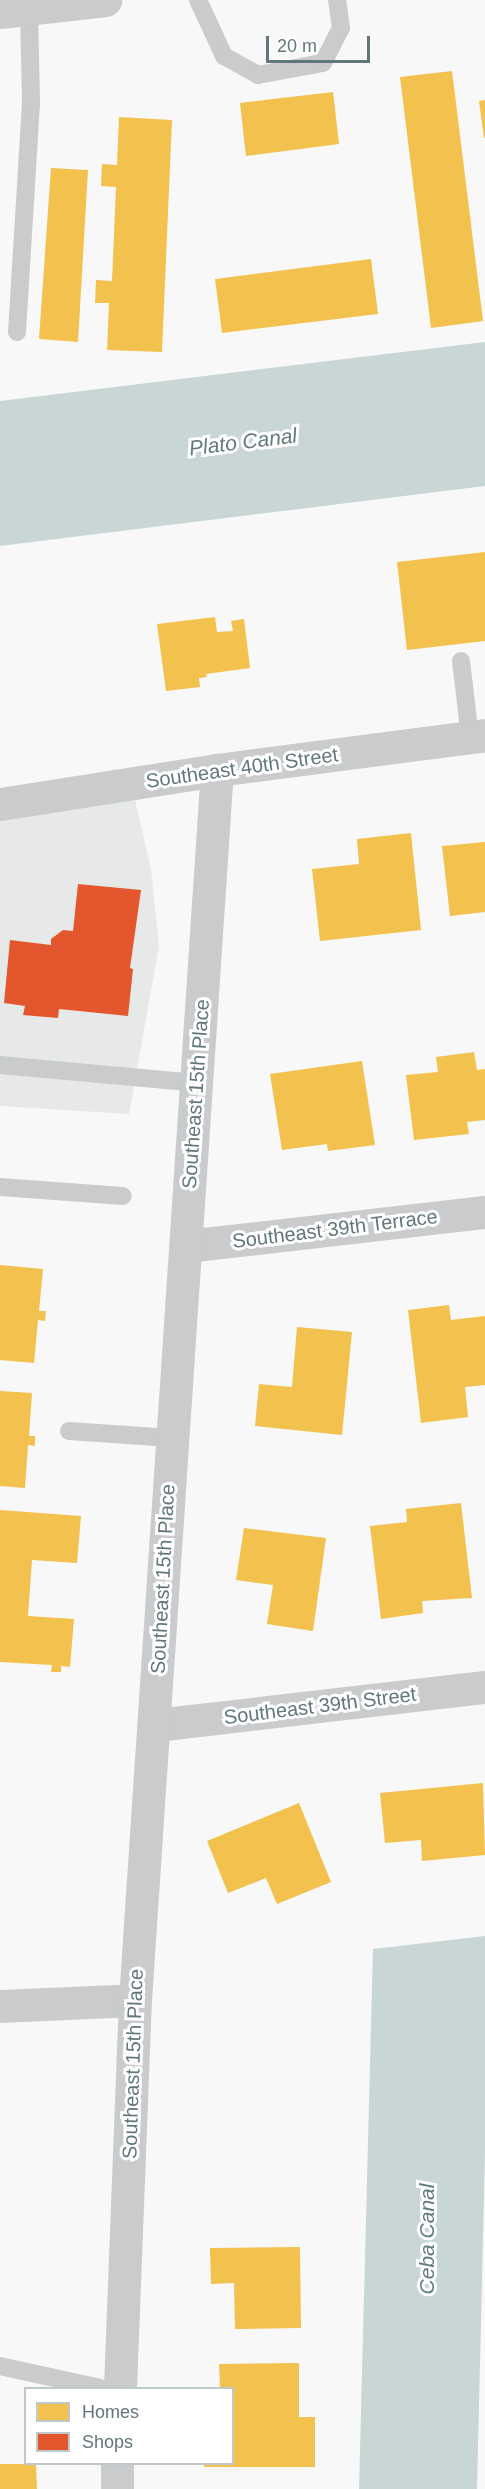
<!DOCTYPE html>
<html>
<head>
<meta charset="utf-8">
<style>
	body { margin:0 }
	#map { position:relative; width:485px; height:2489px; overflow:hidden; background:#f8f8f8; font-family:Helvetica,sans-serif }
	div>[style] { position:absolute }
	[style*='--x'] { left:calc(var(--x)*1px); top:calc(var(--y)*1px); width:calc(var(--w)*1px); rotate:calc(var(--a)*1deg) }
	.built>* { inset:0; background:#e6e9e8 }
	.water>* { inset:0; background:#c9d6d6 }
	.homes>* { inset:0; background:#f2c14e }
	.shops>* { inset:0; background:#e4572e }
	.service>* { height:18px; margin:-9px; padding:0 9px; transform-origin:9px; border-radius:9px; background:#c9cbcc }
	.minor>* { height:33px; margin:-16.5px; padding:0 16.5px; transform-origin:16.5px; border-radius:16.5px; background:#c9cbcc }
	.tertiary>* { height:33px; margin:-16.5px; padding:0 16.5px; transform-origin:16.5px; border-radius:16.5px; background:#c9cbcc }
	span { translate:-50% -50%; white-space:nowrap; text-align:center; line-height:1.15; -webkit-text-stroke:6px #fff; paint-order:stroke }
	.street-label { font-size:20px; color:#61777b }
	.water-label { font-size:21px; color:#607b7b; font-style:italic }
	.legend { position:absolute; left:24px; top:2387px; width:210px; height:78px; box-sizing:border-box; background:#fff; border:2px solid #c0c9ca; margin:0; padding:8px 10px; list-style:none; font-size:18px; color:#61777b }
	.legend li { display:flex; align-items:center; gap:12px; height:30px }
	.legend b { width:30px; border:2px solid #c0c9ca }
	.scale { position:absolute; left:266px; top:36px; width:104px; height:27px; box-sizing:border-box; border:3px solid #61777b; border-top:0; padding-left:8px; font-size:18px; line-height:21px; white-space:nowrap; color:#61777b; -webkit-text-stroke:4px #fff; paint-order:stroke }
</style>
</head>
<body>
<div id="map">
	<div class="built">
		<div style="clip-path:polygon(133px 791px,151px 869px,159px 946px,129px 1114px,0 1106px,0 808px)"></div>
	</div>
	<div class="water">
		<div style="clip-path:polygon(485px 342px,485px 486px,0 546px,0 401px)"></div>
		<div style="clip-path:polygon(485px 1936px,485px 2154px,477px 2489px,359px 2489px,373px 1949px)"></div>
	</div>
	<div class="homes">
		<div style="clip-path:polygon(452px 71px,483px 321px,431px 328px,400px 77px)"></div>
		<div style="clip-path:polygon(333px 92px,339px 144px,246px 156px,240px 103px)"></div>
		<div style="clip-path:polygon(485px 100px,485px 138px,484px 138px,479px 101px)"></div>
		<div style="clip-path:polygon(119px 117px,172px 120px,162px 352px,107px 350px,109px 303px,95px 303px,96px 280px,112px 281px,116px 187px,101px 186px,102px 164px,117px 165px)"></div>
		<div style="clip-path:polygon(51px 168px,88px 170px,78px 342px,39px 339px)"></div>
		<div style="clip-path:polygon(371px 259px,378px 314px,222px 333px,215px 279px)"></div>
		<div style="clip-path:polygon(485px 552px,485px 641px,407px 650px,397px 562px)"></div>
		<div style="clip-path:polygon(215px 617px,217px 632px,233px 631px,231px 621px,244px 619px,250px 668px,206px 674px,207px 677px,199px 678px,200px 687px,166px 691px,157px 624px)"></div>
		<div style="clip-path:polygon(411px 833px,421px 930px,320px 941px,312px 869px,359px 864px,357px 839px)"></div>
		<div style="clip-path:polygon(485px 842px,485px 912px,450px 916px,442px 846px)"></div>
		<div style="clip-path:polygon(474px 1052px,477px 1070px,485px 1069px,485px 1120px,467px 1122px,469px 1134px,414px 1140px,406px 1075px,438px 1072px,436px 1057px)"></div>
		<div style="clip-path:polygon(362px 1061px,375px 1145px,328px 1151px,327px 1144px,282px 1150px,270px 1074px)"></div>
		<div style="clip-path:polygon(0 1265px,43px 1269px,39px 1311px,46px 1311px,45px 1321px,38px 1320px,34px 1363px,0 1360px)"></div>
		<div style="clip-path:polygon(449px 1305px,451px 1320px,485px 1316px,485px 1385px,465px 1387px,468px 1417px,421px 1423px,408px 1310px)"></div>
		<div style="clip-path:polygon(297px 1327px,352px 1332px,342px 1435px,255px 1426px,259px 1384px,292px 1387px)"></div>
		<div style="clip-path:polygon(0 1391px,32px 1393px,29px 1436px,35px 1436px,35px 1446px,28px 1445px,25px 1488px,0 1486px)"></div>
		<div style="clip-path:polygon(461px 1503px,472px 1598px,422px 1601px,423px 1613px,381px 1619px,370px 1526px,407px 1522px,406px 1509px)"></div>
		<div style="clip-path:polygon(0 1510px,81px 1516px,77px 1563px,32px 1560px,28px 1616px,74px 1619px,70px 1667px,61px 1666px,61px 1672px,51px 1672px,52px 1665px,0 1662px)"></div>
		<div style="clip-path:polygon(244px 1528px,326px 1538px,313px 1631px,267px 1624px,273px 1585px,236px 1580px)"></div>
		<div style="clip-path:polygon(483px 1783px,485px 1855px,422px 1861px,421px 1840px,385px 1843px,380px 1793px)"></div>
		<div style="clip-path:polygon(299px 1803px,331px 1882px,277px 1904px,266px 1878px,228px 1893px,207px 1841px)"></div>
		<div style="clip-path:polygon(300px 2247px,301px 2328px,235px 2329px,234px 2283px,211px 2284px,210px 2248px)"></div>
		<div style="clip-path:polygon(299px 2363px,299px 2417px,315px 2417px,315px 2467px,204px 2467px,204px 2464px,232px 2464px,232px 2388px,220px 2388px,219px 2364px)"></div>
		<div style="clip-path:polygon(0 2464px,36px 2464px,37px 2489px,0 2489px)"></div>
	</div>
	<div class="shops">
		<div style="clip-path:polygon(78px 884px,141px 890px,130px 968px,133px 969px,128px 1016px,59px 1009px,58px 1018px,23px 1015px,25px 1006px,4px 1003px,10px 940px,51px 945px,51px 939px,63px 930px,73px 931px)"></div>
	</div>
	<div class="service">
		<div style="--x:198;--y:0;--w:62;--a:65.1"></div>
		<div style="--x:224;--y:56;--w:39;--a:29"></div>
		<div style="--x:258;--y:75;--w:66;--a:-10.5"></div>
		<div style="--x:323;--y:63;--w:39;--a:-63"></div>
		<div style="--x:341;--y:28;--w:28;--a:-98"></div>
		<div style="--x:17;--y:332;--w:228;--a:-86.5"></div>
		<div style="--x:31;--y:104;--w:95;--a:-91.2"></div>
		<div style="--x:461;--y:661;--w:77;--a:83.2"></div>
		<div style="--x:0;--y:1065;--w:197;--a:5.2"></div>
		<div style="--x:0;--y:1187;--w:123;--a:4.2"></div>
		<div style="--x:69;--y:1431;--w:102;--a:3.9"></div>
		<div style="--x:0;--y:2366;--w:102;--a:12.4"></div>
	</div>
	<div class="minor">
		<div style="--x:0;--y:804;--w:220;--a:-8.9"></div>
		<div style="--x:217;--y:770;--w:270;--a:-7.4"></div>
		<div style="--x:186;--y:1246;--w:301;--a:-6.5"></div>
		<div style="--x:156;--y:1725;--w:331;--a:-6.6"></div>
		<div style="--x:0;--y:2006;--w:135;--a:-2.5"></div>
		<div style="--x:120;--y:2388;--w:388;--a:-87.8"></div>
		<div style="--x:135;--y:2000;--w:1233;--a:-86.19"></div>
		<div style="--x:117;--y:2489;--w:25;--a:-90"></div>
	</div>
	<div class="tertiary">
		<div style="--x:0;--y:12;--w:106;--a:-6.5"></div>
	</div>
	<div class="street-label">
		<span style="left:242px;top:768px;rotate:-8deg">Southeast 40th Street</span>
		<span style="left:196px;top:1094px;rotate:-86deg">Southeast 15th Place</span>
		<span style="left:335px;top:1229px;rotate:-7deg">Southeast 39th Terrace</span>
		<span style="left:163px;top:1579px;rotate:-87deg">Southeast 15th Place</span>
		<span style="left:320px;top:1706px;rotate:-7deg">Southeast 39th Street</span>
		<span style="left:133px;top:2064px;rotate:-88deg">Southeast 15th Place</span>
	</div>
	<div class="water-label">
		<span style="left:243px;top:442px;rotate:-7deg">Plato Canal</span>
		<span style="left:427px;top:2239px;rotate:-90deg">Ceba Canal</span>
	</div>
	<ul class="legend">
	<li><b style="height:16px;background:#f2c14e"></b>Homes</li>
	<li><b style="height:16px;background:#e4572e"></b>Shops</li>
	</ul>
	<div class="scale">20 m</div>
</div>
</body>
</html>
